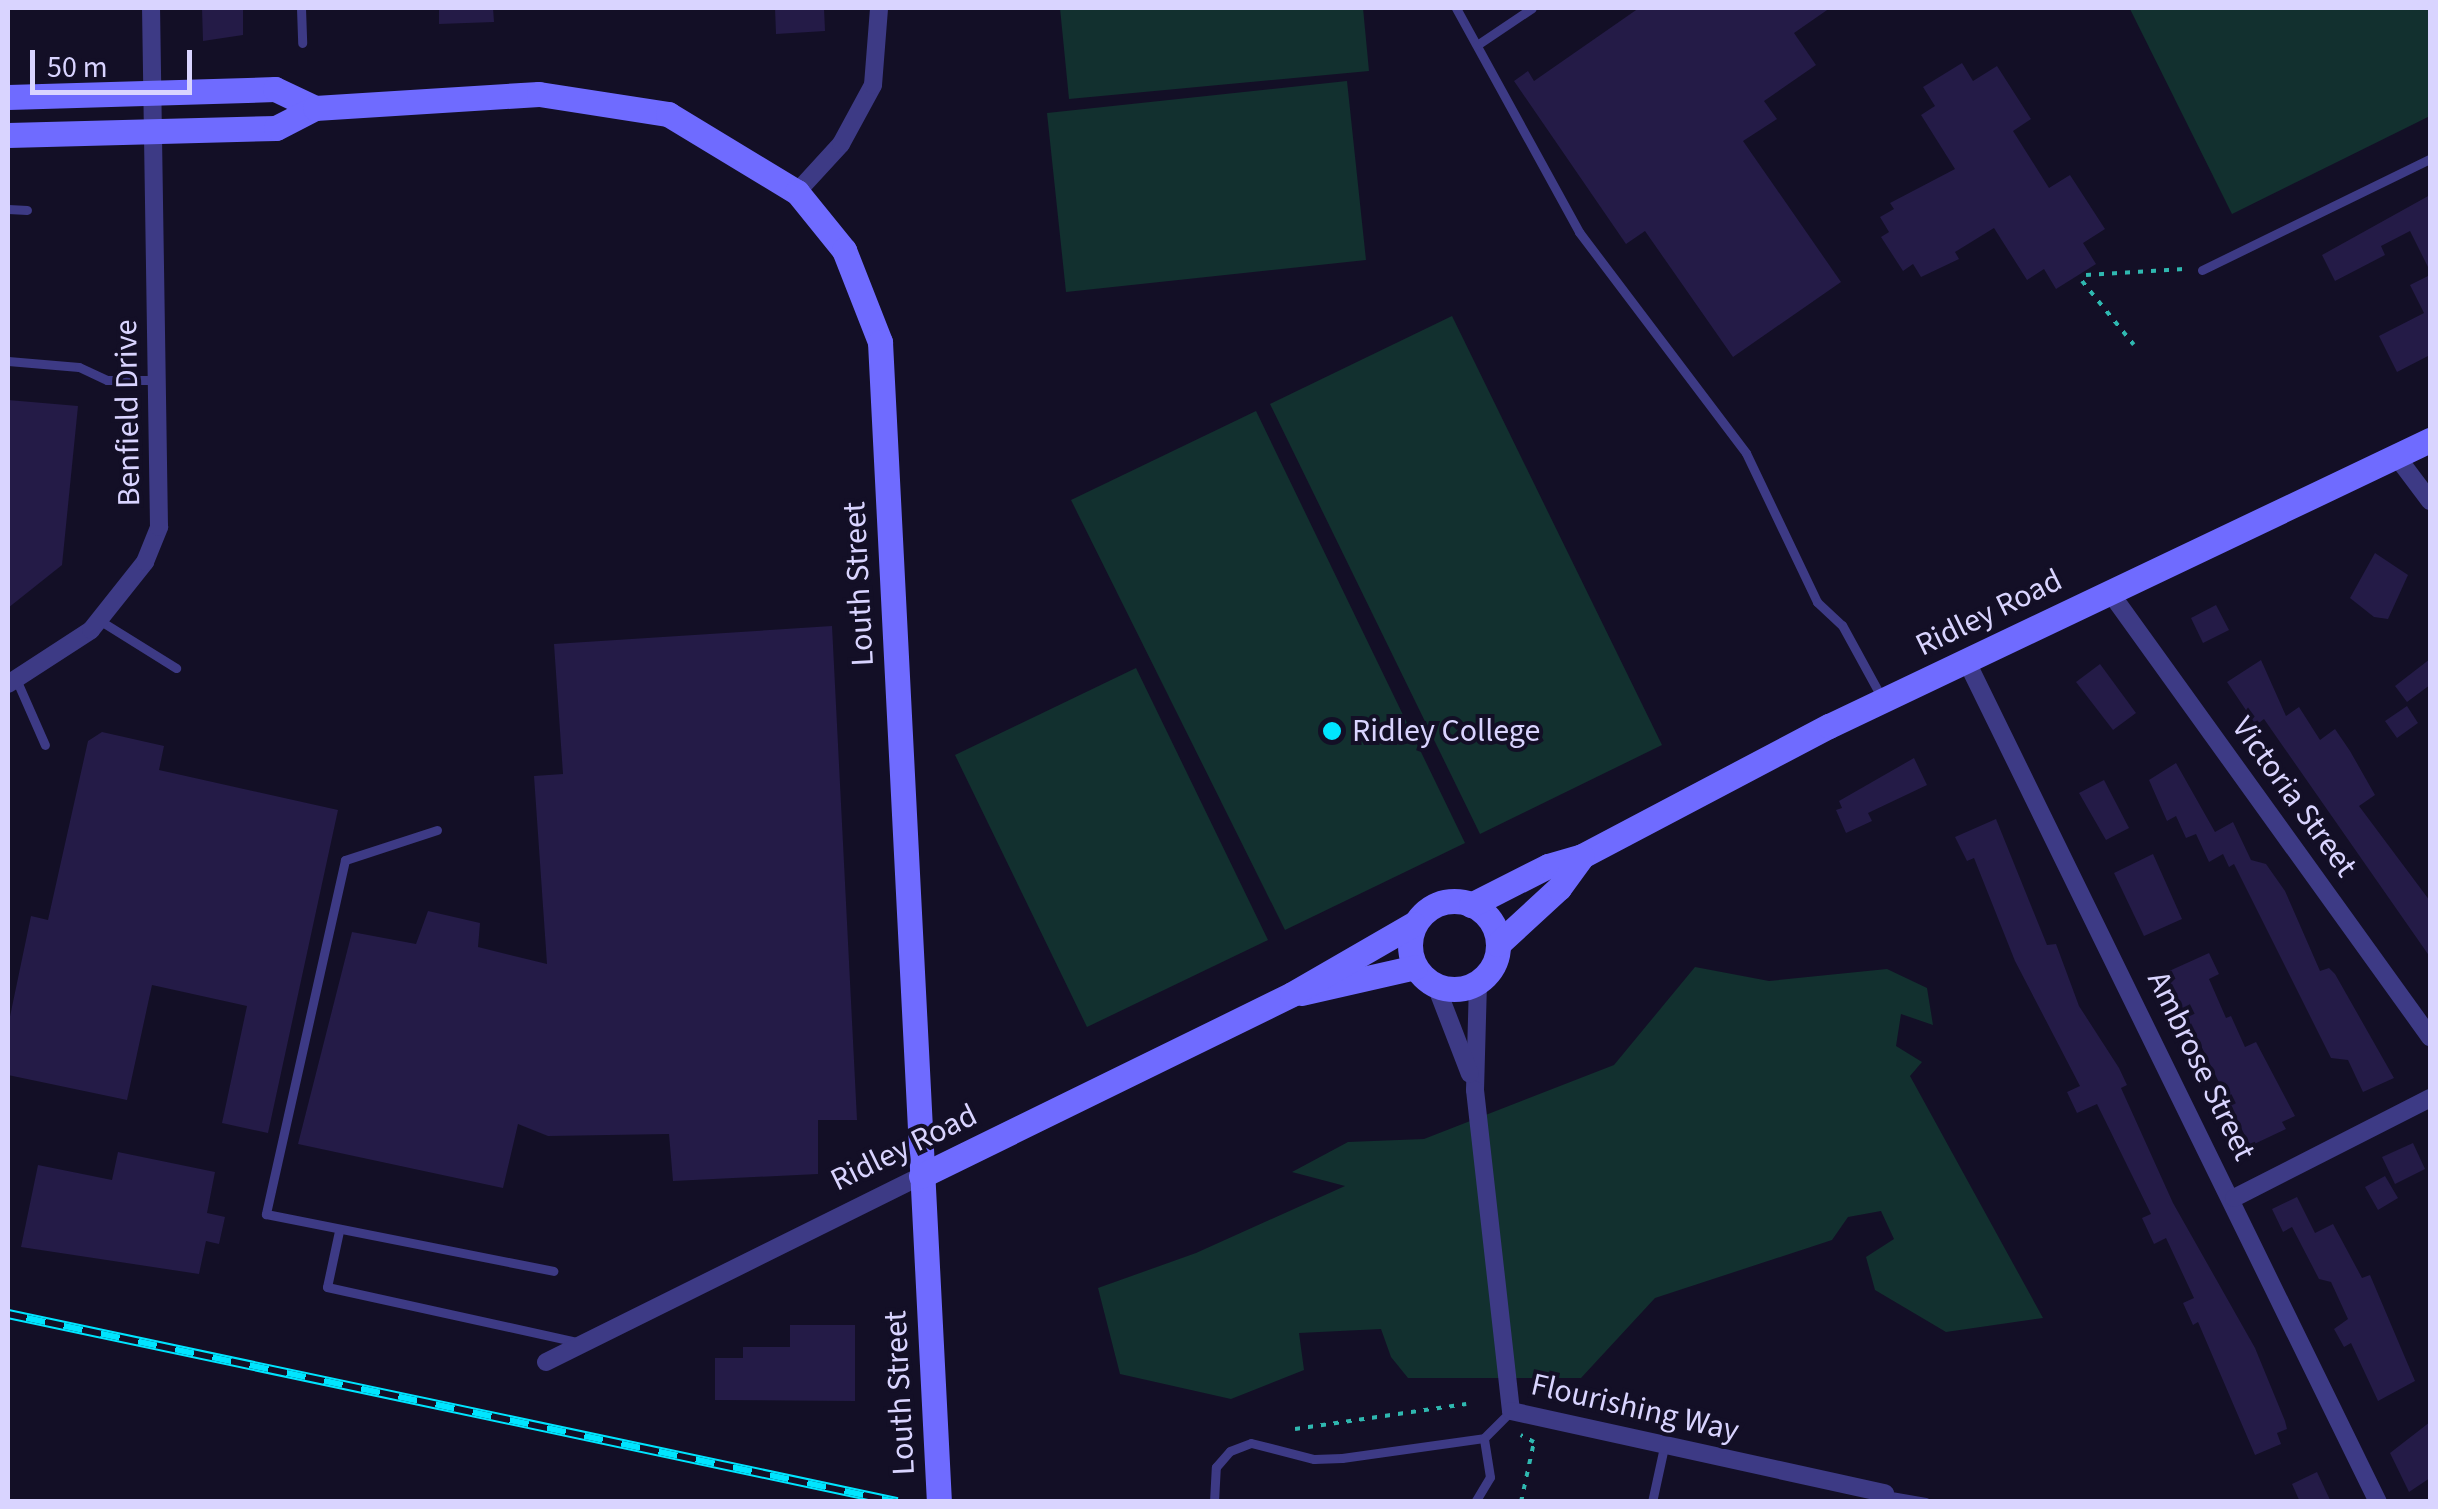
<!DOCTYPE html>
<html>
<head>
<meta charset="utf-8">
<style>
	body { margin:0 }
	#map { position:relative; width:2438px; height:1509px; overflow:hidden; background:#130f26; font-family:"Source Sans 3",sans-serif }
	div>[style] { position:absolute }
	[style*='--x'] { left:calc(var(--x)*1px); top:calc(var(--y)*1px); width:calc(var(--w)*1px); rotate:calc(var(--a)*1deg) }
	.green>* { inset:0; background:#12302f }
	.building>* { inset:0; background:#241b47 }
	.path>* { height:4px; margin-top:-2px; transform-origin:0; background:repeating-linear-gradient(90deg,#2fb8b0 0 5px,transparent 0 13px) }
	.lane>* { height:9px; margin:-4.5px; padding:0 4.5px; transform-origin:4.5px; border-radius:4.5px; background:#3d3a85 }
	.street>* { height:18px; margin:-9px; padding:0 9px; transform-origin:9px; border-radius:9px; background:#3d3a85 }
	.secondary>* { height:25px; margin:-12.5px; padding:0 12.5px; transform-origin:12.5px; border-radius:12.5px; background:#6f6bff }
	.secondary>.ring { margin:-12.5px; padding:0; box-sizing:content-box; background:none; border:25px solid #6f6bff; border-radius:50% }
	.rail>* { height:10px; margin-top:-5px; transform-origin:0; background:repeating-linear-gradient(90deg,#130f26 0 19px,#00e5ff 0 38px); box-sizing:border-box; border-block:2px solid #00e5ff }
	.dots>* { width:28px; height:28px; translate:-50% -50%; box-sizing:border-box; border:5px solid #130f26; border-radius:50% }
	span { translate:-50% -50%; white-space:nowrap; text-align:center; line-height:1.15; -webkit-text-stroke:8px #130f26; paint-order:stroke }
	.street-label { font-size:32px; color:#d9d4ff }
	.poi-label { font-size:32px; color:#d9d4ff }
	.left { translate:0 -50%; text-align:left }
	.frame { position:absolute; inset:0; border:10px solid #d9d4ff; pointer-events:none }
	.scale { position:absolute; left:30px; top:50px; width:162px; height:45px; box-sizing:border-box; border:5px solid #d9d4ff; border-top:0; padding-left:12px; font-size:30px; line-height:35px; white-space:nowrap; color:#d9d4ff; -webkit-text-stroke:8px #130f26; paint-order:stroke }
</style>
</head>
<body>
<div id="map">
	<div class="green">
		<div style="clip-path:polygon(1060px 8px,1363px 8px,1369px 71px,1069px 99px)"></div>
		<div style="clip-path:polygon(2430px 8px,2430px 116px,2232px 214px,2130px 9px)"></div>
		<div style="clip-path:polygon(1347px 81px,1366px 260px,1066px 292px,1047px 113px)"></div>
		<div style="clip-path:polygon(1452px 316px,1662px 745px,1480px 834px,1270px 404px)"></div>
		<div style="clip-path:polygon(1256px 411px,1465px 843px,1285px 930px,1071px 500px)"></div>
		<div style="clip-path:polygon(1136px 668px,1268px 940px,1087px 1027px,955px 755px)"></div>
		<div style="clip-path:polygon(1695px 967px,1769px 981px,1887px 969px,1927px 988px,1933px 1025px,1901px 1014px,1896px 1046px,1922px 1062px,1910px 1076px,2043px 1318px,1946px 1332px,1875px 1290px,1866px 1257px,1894px 1239px,1881px 1211px,1848px 1217px,1832px 1240px,1655px 1298px,1581px 1378px,1408px 1378px,1391px 1357px,1381px 1329px,1299px 1333px,1304px 1370px,1231px 1399px,1120px 1374px,1098px 1288px,1196px 1253px,1345px 1186px,1292px 1172px,1348px 1142px,1424px 1139px,1614px 1065px)"></div>
	</div>
	<div class="building">
		<div style="clip-path:polygon(202px 8px,243px 10px,243px 35px,203px 41px)"></div>
		<div style="clip-path:polygon(439px 8px,493px 8px,494px 22px,439px 24px)"></div>
		<div style="clip-path:polygon(775px 8px,824px 8px,825px 31px,776px 34px)"></div>
		<div style="clip-path:polygon(1639px 8px,1830px 8px,1794px 33px,1816px 65px,1764px 101px,1777px 119px,1743px 141px,1841px 282px,1733px 357px,1645px 231px,1626px 244px,1514px 81px,1528px 71px,1534px 81px)"></div>
		<div style="clip-path:polygon(1962px 63px,1973px 81px,1997px 66px,2031px 119px,2013px 131px,2049px 188px,2070px 175px,2105px 229px,2083px 243px,2096px 264px,2056px 289px,2044px 269px,2027px 280px,1994px 228px,1955px 252px,1959px 259px,1921px 277px,1913px 264px,1903px 271px,1881px 237px,1889px 232px,1880px 217px,1894px 209px,1890px 203px,1955px 169px,1921px 115px,1935px 106px,1923px 87px)"></div>
		<div style="clip-path:polygon(2430px 195px,2430px 271px,2410px 231px,2381px 246px,2385px 255px,2335px 281px,2322px 255px)"></div>
		<div style="clip-path:polygon(2430px 275px,2430px 355px,2397px 372px,2379px 336px,2424px 313px,2410px 285px)"></div>
		<div style="clip-path:polygon(8px 400px,78px 406px,62px 565px,8px 608px)"></div>
		<div style="clip-path:polygon(2375px 553px,2408px 575px,2388px 619px,2374px 617px,2350px 598px)"></div>
		<div style="clip-path:polygon(2216px 605px,2229px 630px,2203px 643px,2191px 618px)"></div>
		<div style="clip-path:polygon(832px 626px,857px 1120px,818px 1120px,818px 1174px,673px 1181px,669px 1134px,548px 1136px,518px 1124px,503px 1188px,298px 1144px,352px 932px,416px 944px,428px 911px,480px 923px,478px 947px,547px 964px,534px 776px,563px 774px,554px 644px)"></div>
		<div style="clip-path:polygon(2430px 659px,2430px 685px,2407px 702px,2395px 686px)"></div>
		<div style="clip-path:polygon(2261px 660px,2286px 716px,2299px 707px,2320px 740px,2335px 729px,2350px 751px,2375px 795px,2359px 806px,2430px 901px,2430px 957px,2264px 719px,2256px 725px,2227px 682px)"></div>
		<div style="clip-path:polygon(2100px 664px,2136px 713px,2113px 730px,2076px 682px)"></div>
		<div style="clip-path:polygon(2407px 706px,2418px 723px,2397px 738px,2385px 721px)"></div>
		<div style="clip-path:polygon(102px 732px,164px 746px,159px 770px,338px 810px,268px 1133px,222px 1123px,247px 1006px,152px 985px,127px 1100px,8px 1075px,8px 1026px,31px 916px,48px 920px,88px 741px)"></div>
		<div style="clip-path:polygon(1914px 758px,1927px 785px,1868px 813px,1872px 821px,1846px 833px,1836px 810px,1842px 808px,1839px 801px)"></div>
		<div style="clip-path:polygon(2176px 763px,2215px 832px,2233px 822px,2251px 860px,2266px 864px,2285px 891px,2320px 971px,2329px 968px,2335px 974px,2394px 1078px,2363px 1092px,2348px 1060px,2331px 1058px,2234px 864px,2229px 867px,2223px 854px,2209px 862px,2196px 834px,2186px 838px,2176px 816px,2167px 821px,2149px 780px)"></div>
		<div style="clip-path:polygon(2104px 780px,2129px 828px,2106px 840px,2079px 793px)"></div>
		<div style="clip-path:polygon(1996px 819px,2047px 945px,2056px 944px,2079px 1006px,2119px 1068px,2127px 1085px,2121px 1088px,2173px 1203px,2255px 1348px,2285px 1421px,2287px 1429px,2277px 1433px,2281px 1444px,2255px 1455px,2198px 1322px,2193px 1325px,2183px 1303px,2194px 1298px,2166px 1238px,2154px 1244px,2142px 1218px,2151px 1214px,2097px 1104px,2077px 1113px,2067px 1092px,2080px 1086px,2015px 961px,1974px 858px,1967px 861px,1955px 837px)"></div>
		<div style="clip-path:polygon(2153px 854px,2182px 919px,2144px 936px,2114px 873px)"></div>
		<div style="clip-path:polygon(2209px 953px,2219px 974px,2209px 979px,2226px 1018px,2231px 1016px,2245px 1047px,2256px 1042px,2295px 1116px,2282px 1122px,2286px 1129px,2250px 1146px,2169px 980px,2167px 972px)"></div>
		<div style="clip-path:polygon(2413px 1143px,2425px 1169px,2395px 1184px,2382px 1157px)"></div>
		<div style="clip-path:polygon(118px 1152px,215px 1172px,207px 1213px,225px 1217px,219px 1244px,206px 1241px,199px 1274px,21px 1247px,38px 1165px,112px 1180px)"></div>
		<div style="clip-path:polygon(2385px 1176px,2398px 1198px,2378px 1210px,2365px 1187px)"></div>
		<div style="clip-path:polygon(2297px 1197px,2315px 1233px,2333px 1224px,2362px 1278px,2370px 1275px,2415px 1381px,2378px 1401px,2351px 1343px,2344px 1347px,2334px 1329px,2348px 1319px,2331px 1282px,2319px 1279px,2292px 1227px,2283px 1232px,2272px 1209px)"></div>
		<div style="clip-path:polygon(790px 1325px,855px 1325px,855px 1401px,715px 1400px,715px 1358px,743px 1358px,743px 1347px,790px 1347px)"></div>
		<div style="clip-path:polygon(2430px 1422px,2430px 1478px,2409px 1492px,2390px 1453px)"></div>
		<div style="clip-path:polygon(2317px 1472px,2331px 1502px,2300px 1502px,2292px 1484px)"></div>
	</div>
	<div class="path">
		<div style="--x:2086;--y:275;--w:98;--a:-3.5"></div>
		<div style="--x:2082;--y:281;--w:82;--a:50.9"></div>
		<div style="--x:1295;--y:1429;--w:173;--a:-8.3"></div>
		<div style="--x:1521;--y:1502;--w:61;--a:-77.8"></div>
		<div style="--x:1534;--y:1442;--w:15;--a:-152"></div>
	</div>
	<div class="lane">
		<div style="--x:301;--y:8;--w:35;--a:88"></div>
		<div style="--x:1456;--y:8;--w:256;--a:61.2"></div>
		<div style="--x:1579;--y:232;--w:277;--a:52.9"></div>
		<div style="--x:1746;--y:453;--w:165;--a:64.5"></div>
		<div style="--x:1817;--y:602;--w:34;--a:43"></div>
		<div style="--x:1842;--y:625;--w:83;--a:61.3"></div>
		<div style="--x:1477;--y:45;--w:66;--a:-33.9"></div>
		<div style="--x:8;--y:209;--w:19;--a:3"></div>
		<div style="--x:2202;--y:270;--w:254;--a:-26"></div>
		<div style="--x:8;--y:361;--w:71;--a:4.8"></div>
		<div style="--x:79;--y:367;--w:31;--a:25"></div>
		<div style="--x:107;--y:380;--w:50;--a:0"></div>
		<div style="--x:99;--y:620;--w:91;--a:31.9"></div>
		<div style="--x:16;--y:679;--w:72;--a:66.3"></div>
		<div style="--x:437;--y:830;--w:97;--a:161.9"></div>
		<div style="--x:345;--y:860;--w:363;--a:102.6"></div>
		<div style="--x:266;--y:1214;--w:293;--a:11.2"></div>
		<div style="--x:339;--y:1231;--w:57;--a:102.1"></div>
		<div style="--x:327;--y:1287;--w:260;--a:12.4"></div>
		<div style="--x:1885;--y:1495;--w:41;--a:9.9"></div>
		<div style="--x:1214;--y:1502;--w:35;--a:-87"></div>
		<div style="--x:1216;--y:1467;--w:21;--a:-49"></div>
		<div style="--x:1230;--y:1451;--w:22;--a:-21"></div>
		<div style="--x:1251;--y:1443;--w:65;--a:14.3"></div>
		<div style="--x:1314;--y:1459;--w:28;--a:-2"></div>
		<div style="--x:1342;--y:1458;--w:143;--a:-8"></div>
		<div style="--x:1484;--y:1438;--w:38;--a:-45"></div>
		<div style="--x:1475;--y:1502;--w:29;--a:-59"></div>
		<div style="--x:1490;--y:1477;--w:39;--a:-99"></div>
		<div style="--x:1652;--y:1502;--w:56;--a:-77.7"></div>
	</div>
	<div class="street">
		<div style="--x:797;--y:192;--w:65;--a:-47.5"></div>
		<div style="--x:841;--y:144;--w:67;--a:-61.5"></div>
		<div style="--x:873;--y:85;--w:77;--a:-85.5"></div>
		<div style="--x:2397;--y:457;--w:55;--a:53.1"></div>
		<div style="--x:2109;--y:591;--w:550;--a:54.26"></div>
		<div style="--x:1966;--y:660;--w:937;--a:63.93"></div>
		<div style="--x:8;--y:684;--w:99;--a:-33"></div>
		<div style="--x:91;--y:630;--w:87;--a:-51.5"></div>
		<div style="--x:145;--y:562;--w:38;--a:-68"></div>
		<div style="--x:159;--y:527;--w:519;--a:-90.88"></div>
		<div style="--x:1478;--y:983;--w:107;--a:91.6"></div>
		<div style="--x:1475;--y:1090;--w:323;--a:83.6"></div>
		<div style="--x:1511;--y:1411;--w:383;--a:12.4"></div>
		<div style="--x:1436;--y:986;--w:94;--a:68.9"></div>
		<div style="--x:2234;--y:1198;--w:220;--a:-27"></div>
		<div style="--x:546;--y:1362;--w:419;--a:-26.4"></div>
	</div>
	<div class="secondary">
		<div style="--x:8;--y:97;--w:267;--a:-1.7"></div>
		<div style="--x:275;--y:89;--w:44;--a:25.4"></div>
		<div style="--x:8;--y:135;--w:268;--a:-1.5"></div>
		<div style="--x:276;--y:128;--w:44;--a:-27.1"></div>
		<div style="--x:315;--y:108;--w:224;--a:-3.6"></div>
		<div style="--x:539;--y:94;--w:131;--a:8.8"></div>
		<div style="--x:668;--y:114;--w:151;--a:31.2"></div>
		<div style="--x:797;--y:192;--w:75;--a:51"></div>
		<div style="--x:844;--y:250;--w:99;--a:68.6"></div>
		<div style="--x:880;--y:342;--w:1161;--a:87.09"></div>
		<div class="ring" style="left:1410px;top:901px;width:63px;height:63px"></div>
		<div style="--x:1471;--y:905;--w:86;--a:-26.9"></div>
		<div style="--x:1548;--y:866;--w:35;--a:-16"></div>
		<div style="--x:1582;--y:856;--w:279;--a:-27.8"></div>
		<div style="--x:1829;--y:726;--w:666;--a:-25.45"></div>
		<div style="--x:1498;--y:944;--w:83;--a:-42.6"></div>
		<div style="--x:1559;--y:888;--w:39;--a:-54"></div>
		<div style="--x:1301;--y:993;--w:117;--a:-12.8"></div>
		<div style="--x:921;--y:1176;--w:413;--a:-26.1"></div>
		<div style="--x:1292;--y:994;--w:140;--a:-30"></div>
	</div>
	<div class="rail">
		<div style="--x:8;--y:1314;--w:909;--a:11.94"></div>
	</div>
	<div class="dots">
		<div style="left:1332px;top:731px;background:#00e5ff"></div>
	</div>
	<div class="street-label">
		<span style="left:128px;top:413px;rotate:-91deg">Benfield Drive</span>
		<span style="left:859px;top:584px;rotate:-93deg">Louth Street</span>
		<span style="left:1989px;top:613px;rotate:-26deg">Ridley Road</span>
		<span style="left:2294px;top:797px;rotate:54deg">Victoria Street</span>
		<span style="left:2201px;top:1066px;rotate:64deg">Ambrose Street</span>
		<span style="left:904px;top:1148px;rotate:-26deg">Ridley Road</span>
		<span style="left:900px;top:1393px;rotate:-93deg">Louth Street</span>
		<span style="left:1635px;top:1408px;rotate:13deg">Flourishing Way</span>
	</div>
	<div class="poi-label">
		<span class="left" style="left:1352px;top:731px">Ridley College</span>
	</div>
	<div class="frame"></div>
	<div class="scale">50 m</div>
</div>
</body>
</html>
